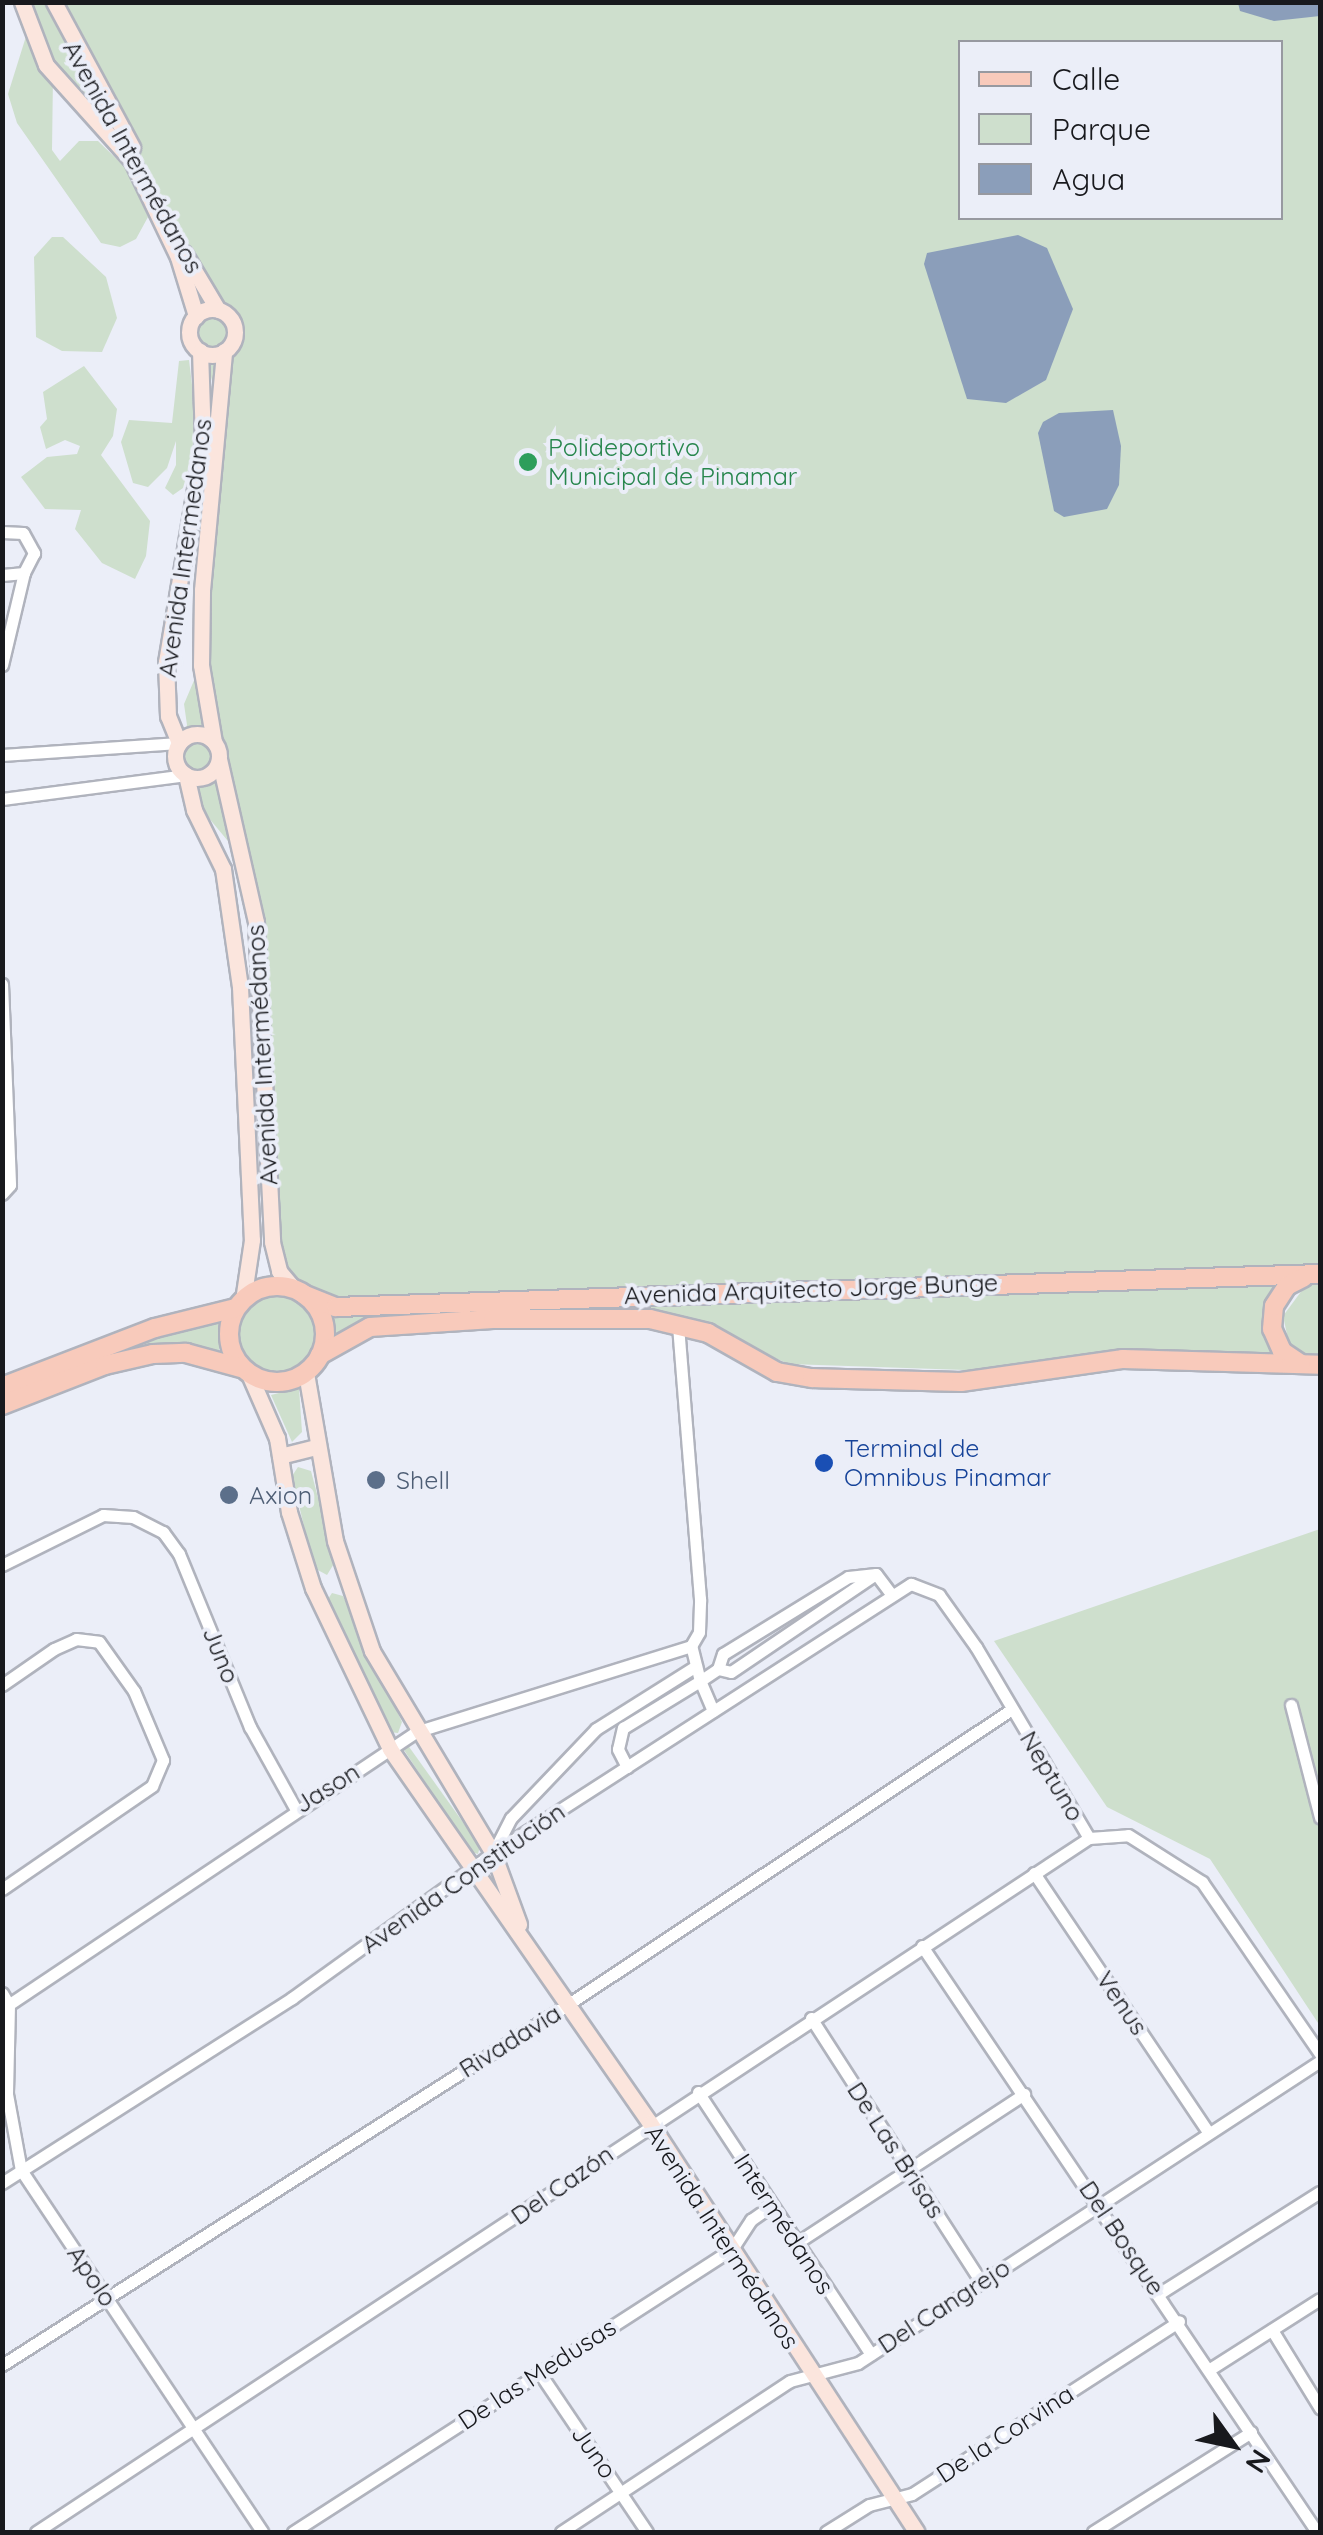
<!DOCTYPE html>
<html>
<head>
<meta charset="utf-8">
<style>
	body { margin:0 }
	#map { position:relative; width:1323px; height:2535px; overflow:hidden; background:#ebeef8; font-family:Quicksand,sans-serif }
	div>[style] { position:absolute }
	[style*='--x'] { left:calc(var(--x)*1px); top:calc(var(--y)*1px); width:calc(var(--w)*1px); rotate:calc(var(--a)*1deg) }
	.green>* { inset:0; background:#cedfcd }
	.round { border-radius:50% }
	.water>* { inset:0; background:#8b9eba }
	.roads { filter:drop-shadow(2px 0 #b0b3bd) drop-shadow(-2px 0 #b0b3bd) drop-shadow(0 2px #b0b3bd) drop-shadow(0 -2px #b0b3bd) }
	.street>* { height:11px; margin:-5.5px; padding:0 5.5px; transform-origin:5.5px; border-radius:5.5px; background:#fff }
	.secondary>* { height:15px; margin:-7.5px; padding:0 7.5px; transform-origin:7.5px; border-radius:7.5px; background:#fbe5dd }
	.secondary>.ring { margin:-7.5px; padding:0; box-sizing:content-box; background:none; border:15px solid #fbe5dd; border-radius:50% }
	.primary>* { height:18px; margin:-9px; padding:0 9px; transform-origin:9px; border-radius:9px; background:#f8cabb }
	.primary>.ring { margin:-9px; padding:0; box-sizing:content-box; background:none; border:18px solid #f8cabb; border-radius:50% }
	.dots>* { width:28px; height:28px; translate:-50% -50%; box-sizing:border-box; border:5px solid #ebeef8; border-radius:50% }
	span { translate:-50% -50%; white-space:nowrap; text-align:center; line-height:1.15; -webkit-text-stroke:8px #ebeef8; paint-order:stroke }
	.street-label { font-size:25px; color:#18191d }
	.leisure-label { font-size:25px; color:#27864d }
	.left { translate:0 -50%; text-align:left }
	.transit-label { font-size:25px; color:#164399 }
	.service-label { font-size:25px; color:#4e5e75 }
	.frame { position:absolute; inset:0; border:5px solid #18191d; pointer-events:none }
	.legend { position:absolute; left:958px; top:40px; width:325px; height:180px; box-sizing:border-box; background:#ebeef8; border:2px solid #9799a0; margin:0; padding:12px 18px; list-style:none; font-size:30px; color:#18191d }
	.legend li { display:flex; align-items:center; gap:20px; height:50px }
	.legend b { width:50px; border:2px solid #9799a0 }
	.north { position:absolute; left:1183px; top:2395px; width:100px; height:100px; -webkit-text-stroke:8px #ebeef8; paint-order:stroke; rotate:123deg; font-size:28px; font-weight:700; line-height:40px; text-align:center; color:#18191d }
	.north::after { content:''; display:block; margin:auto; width:35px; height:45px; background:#18191d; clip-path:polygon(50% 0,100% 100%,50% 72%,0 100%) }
</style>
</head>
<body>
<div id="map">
	<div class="green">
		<div style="clip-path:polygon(evenodd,22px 3px,1320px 3px,1320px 1273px,336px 1307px,279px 1271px,247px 864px,203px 811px,194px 778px,175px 758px,187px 725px,184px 704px,201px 664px,221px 417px,205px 353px,190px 339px,196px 315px,142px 169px,53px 76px,52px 150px,60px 161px,79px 141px,98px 141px,127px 169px,148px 217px,136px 239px,120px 247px,101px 243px,17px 123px,8px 94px,28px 30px,22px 3px,961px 42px,1280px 42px,1280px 218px,961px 218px,961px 42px)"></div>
		<div style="clip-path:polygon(52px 237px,63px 237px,106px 277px,117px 318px,102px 352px,62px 351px,36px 337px,34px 257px)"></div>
		<div style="clip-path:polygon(189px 360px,198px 433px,183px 488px,173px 495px,165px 488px,176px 465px,176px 441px,167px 468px,148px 487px,133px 483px,121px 442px,129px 420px,172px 423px,179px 361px)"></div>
		<div style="clip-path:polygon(84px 366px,117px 409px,113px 436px,101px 455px,150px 521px,146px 556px,135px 579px,102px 563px,75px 529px,81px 510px,45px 509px,21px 477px,47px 457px,77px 454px,80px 446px,65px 440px,46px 449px,40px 427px,47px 419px,43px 392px)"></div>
		<div style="clip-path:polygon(1320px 1280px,1320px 1359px,1314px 1358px,1290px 1348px,1283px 1316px,1303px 1289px)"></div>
		<div style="clip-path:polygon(1280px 1284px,1262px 1328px,1272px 1354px,1117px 1351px,995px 1371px,789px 1364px,674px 1315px,374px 1319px,330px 1342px,325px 1311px)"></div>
		<div class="round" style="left:238px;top:1295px;width:80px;height:80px"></div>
		<div style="clip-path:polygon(219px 1317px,219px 1353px,183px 1344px,129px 1344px)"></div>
		<div style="clip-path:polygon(299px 1388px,302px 1432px,292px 1442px,271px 1395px)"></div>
		<div style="clip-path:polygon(298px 1467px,311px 1471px,335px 1562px,327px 1575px,314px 1568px,292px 1476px)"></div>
		<div style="clip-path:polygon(1320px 1529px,1320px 2026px,1210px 1859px,1107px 1807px,994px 1641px)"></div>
		<div style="clip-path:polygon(332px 1593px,343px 1596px,402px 1722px,398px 1733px,388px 1732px,326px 1602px)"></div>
		<div style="clip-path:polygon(407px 1744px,480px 1846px,478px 1854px,471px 1852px,404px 1750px)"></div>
	</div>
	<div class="water">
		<div style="clip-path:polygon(1238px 3px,1320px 3px,1320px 16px,1274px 21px,1240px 11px)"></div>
		<div style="clip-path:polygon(1018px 235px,1047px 248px,1073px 309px,1046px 380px,1006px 403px,967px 399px,924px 264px,927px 253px)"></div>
		<div style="clip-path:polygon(1113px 410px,1121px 446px,1119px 485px,1107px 509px,1064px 517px,1054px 511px,1038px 433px,1043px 422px,1059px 413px)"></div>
	</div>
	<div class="roads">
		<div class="street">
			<div style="--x:2;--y:532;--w:21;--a:3"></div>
			<div style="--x:23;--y:533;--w:23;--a:61"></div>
			<div style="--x:34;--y:553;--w:22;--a:117"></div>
			<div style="--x:24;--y:573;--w:22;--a:175"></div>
			<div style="--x:2;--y:665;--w:95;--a:-76.6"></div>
			<div style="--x:2;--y:755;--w:177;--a:-3.9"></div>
			<div style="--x:2;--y:799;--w:186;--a:-7.4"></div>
			<div style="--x:2;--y:984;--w:201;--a:87.7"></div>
			<div style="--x:10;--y:1185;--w:12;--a:132"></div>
			<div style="--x:2;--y:1565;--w:113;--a:-26.3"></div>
			<div style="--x:103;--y:1515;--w:30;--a:4"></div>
			<div style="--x:133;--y:1517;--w:34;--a:27"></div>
			<div style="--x:163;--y:1532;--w:27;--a:54"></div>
			<div style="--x:179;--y:1554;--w:187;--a:67.7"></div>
			<div style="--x:250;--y:1727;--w:93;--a:60.9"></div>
			<div style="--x:718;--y:1669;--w:13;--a:13"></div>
			<div style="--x:731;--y:1672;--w:173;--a:-34.1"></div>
			<div style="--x:2;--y:1685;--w:63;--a:-34.7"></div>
			<div style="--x:54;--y:1649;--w:24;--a:-24"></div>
			<div style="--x:76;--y:1639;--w:23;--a:7"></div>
			<div style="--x:99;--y:1642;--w:60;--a:54.5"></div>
			<div style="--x:134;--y:1691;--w:75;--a:67.2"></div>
			<div style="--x:163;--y:1760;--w:28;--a:113"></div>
			<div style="--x:152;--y:1786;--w:182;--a:145.5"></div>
			<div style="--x:1291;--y:1705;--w:116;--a:75.5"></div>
			<div style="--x:713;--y:1711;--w:33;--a:-113"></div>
			<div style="--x:700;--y:1681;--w:22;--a:-34"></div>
			<div style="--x:718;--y:1669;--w:16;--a:-72"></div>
			<div style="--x:723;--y:1654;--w:147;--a:-31.6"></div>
			<div style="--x:848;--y:1577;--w:28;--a:-6"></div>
			<div style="--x:876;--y:1574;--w:25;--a:53"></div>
			<div style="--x:627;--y:1767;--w:20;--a:-117"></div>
			<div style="--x:618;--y:1749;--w:22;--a:-77"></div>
			<div style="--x:623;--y:1728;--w:90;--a:-31.4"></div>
			<div style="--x:700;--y:1681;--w:36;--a:-104"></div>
			<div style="--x:691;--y:1646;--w:16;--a:-60"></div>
			<div style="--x:699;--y:1632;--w:33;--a:-88"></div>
			<div style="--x:700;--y:1599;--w:277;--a:-94.6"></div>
			<div style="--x:493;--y:1853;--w:39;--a:-63"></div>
			<div style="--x:511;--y:1818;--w:123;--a:-46.3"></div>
			<div style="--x:596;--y:1729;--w:118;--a:-32.2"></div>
			<div style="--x:1034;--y:1873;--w:313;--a:56.1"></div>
			<div style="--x:922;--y:1946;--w:707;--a:56.02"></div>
			<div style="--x:2;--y:1993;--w:14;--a:60"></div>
			<div style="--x:9;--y:2005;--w:89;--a:91.3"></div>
			<div style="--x:7;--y:2094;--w:77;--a:79.6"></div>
			<div style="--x:21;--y:2170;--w:435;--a:56.3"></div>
			<div style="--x:2;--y:2009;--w:497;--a:-33.8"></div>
			<div style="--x:415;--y:1732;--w:289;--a:-17.3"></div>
			<div style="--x:811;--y:2018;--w:314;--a:57.2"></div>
			<div style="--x:698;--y:2092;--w:314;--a:56.6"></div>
			<div style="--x:2;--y:2183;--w:344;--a:-32.5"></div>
			<div style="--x:292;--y:1998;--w:248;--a:-35.8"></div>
			<div style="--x:493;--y:1853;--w:497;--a:-32.8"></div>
			<div style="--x:911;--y:1584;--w:30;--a:21"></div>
			<div style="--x:939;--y:1595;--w:64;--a:54.6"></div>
			<div style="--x:976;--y:1647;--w:222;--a:59.4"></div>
			<div style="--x:795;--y:2244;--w:274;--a:-33.2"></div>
			<div style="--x:1160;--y:2293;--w:189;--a:-32.3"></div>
			<div style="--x:1272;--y:2330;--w:92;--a:58.4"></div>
			<div style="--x:2;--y:2365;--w:670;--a:-32.5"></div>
			<div style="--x:567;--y:2005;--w:534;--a:-33.63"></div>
			<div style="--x:1210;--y:2369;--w:130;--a:-32.5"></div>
			<div style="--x:539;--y:2372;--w:193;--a:56"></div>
			<div style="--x:36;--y:2532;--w:1261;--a:-33.39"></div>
			<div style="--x:1089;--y:1838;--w:39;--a:-4"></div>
			<div style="--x:1128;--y:1835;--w:88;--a:32.4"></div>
			<div style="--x:1202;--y:1882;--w:209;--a:55.5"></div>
			<div style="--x:293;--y:2532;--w:522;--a:-32.81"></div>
			<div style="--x:732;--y:2249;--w:35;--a:-57"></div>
			<div style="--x:751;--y:2220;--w:24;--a:-35"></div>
			<div style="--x:561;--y:2532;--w:274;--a:-33.4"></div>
			<div style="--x:790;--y:2381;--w:70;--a:-14.8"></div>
			<div style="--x:858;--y:2363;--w:552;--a:-33.17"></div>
			<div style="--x:826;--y:2532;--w:51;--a:-32.1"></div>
			<div style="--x:869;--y:2505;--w:44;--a:-14.3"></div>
			<div style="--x:912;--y:2494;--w:318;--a:-32.9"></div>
			<div style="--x:1093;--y:2532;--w:187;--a:-32.3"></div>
		</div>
		<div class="secondary">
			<div style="--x:22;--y:2;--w:67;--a:69.1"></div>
			<div style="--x:46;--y:65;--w:129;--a:48.1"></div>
			<div style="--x:132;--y:161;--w:106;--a:64.4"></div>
			<div style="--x:178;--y:257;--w:62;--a:73"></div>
			<div style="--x:54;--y:2;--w:165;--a:61.7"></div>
			<div style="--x:184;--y:253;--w:66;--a:59.2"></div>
			<div class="ring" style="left:189px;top:309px;width:31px;height:31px"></div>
			<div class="ring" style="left:175px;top:734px;width:29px;height:29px"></div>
			<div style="--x:214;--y:742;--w:78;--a:-99.6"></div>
			<div style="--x:201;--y:665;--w:75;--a:-89.2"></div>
			<div style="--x:202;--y:590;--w:240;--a:-84.7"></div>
			<div style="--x:179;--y:743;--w:29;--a:-112"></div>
			<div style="--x:168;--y:716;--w:54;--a:-92.1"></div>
			<div style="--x:166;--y:662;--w:224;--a:-80.5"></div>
			<div style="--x:203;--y:441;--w:90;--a:-91.9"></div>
			<div style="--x:219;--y:759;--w:167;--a:77.2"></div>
			<div style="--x:256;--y:922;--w:320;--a:87.1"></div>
			<div style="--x:272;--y:1242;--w:30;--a:76"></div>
			<div style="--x:279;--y:1271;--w:23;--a:50"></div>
			<div style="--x:186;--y:775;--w:36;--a:77"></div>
			<div style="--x:194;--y:810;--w:66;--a:63.8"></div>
			<div style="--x:223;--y:869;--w:119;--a:81.8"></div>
			<div style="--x:240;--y:987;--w:253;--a:87.3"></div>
			<div style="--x:252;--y:1240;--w:61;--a:98.5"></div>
			<div style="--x:306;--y:1373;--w:170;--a:80.2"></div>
			<div style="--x:335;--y:1541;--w:116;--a:71.4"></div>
			<div style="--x:372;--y:1651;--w:235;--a:59.1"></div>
			<div style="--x:493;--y:1853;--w:76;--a:69.9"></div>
			<div style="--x:249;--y:1374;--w:70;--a:66.4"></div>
			<div style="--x:277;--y:1438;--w:75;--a:80.8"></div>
			<div style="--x:289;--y:1512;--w:80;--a:72.5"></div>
			<div style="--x:313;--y:1588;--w:178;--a:64.4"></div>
			<div style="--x:390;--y:1749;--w:455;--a:55.2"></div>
			<div style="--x:650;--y:2123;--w:488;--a:56.9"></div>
			<div style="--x:280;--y:1456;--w:37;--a:-14"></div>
		</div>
		<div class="primary">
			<div class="ring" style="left:229px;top:1286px;width:78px;height:78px"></div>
			<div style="--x:303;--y:1294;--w:35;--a:22"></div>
			<div style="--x:336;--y:1307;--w:985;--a:-1.92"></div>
			<div style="--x:320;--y:1355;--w:57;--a:-29.2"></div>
			<div style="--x:370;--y:1327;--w:123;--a:-3.7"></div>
			<div style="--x:493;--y:1319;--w:157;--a:0"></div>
			<div style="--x:650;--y:1319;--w:60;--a:13.6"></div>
			<div style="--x:708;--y:1333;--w:79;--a:29.5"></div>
			<div style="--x:777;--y:1372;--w:36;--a:10"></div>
			<div style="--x:812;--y:1378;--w:149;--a:1.5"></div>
			<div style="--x:961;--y:1382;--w:164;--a:-8.1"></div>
			<div style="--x:1123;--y:1359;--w:197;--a:1.7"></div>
			<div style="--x:1301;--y:1364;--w:23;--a:-146"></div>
			<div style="--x:1282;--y:1351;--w:24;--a:-114"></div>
			<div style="--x:1272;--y:1329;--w:23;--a:-85"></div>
			<div style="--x:1274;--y:1306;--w:24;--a:-57"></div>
			<div style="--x:1287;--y:1286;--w:18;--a:-27"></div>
			<div style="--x:2;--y:1387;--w:164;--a:-21.1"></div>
			<div style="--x:155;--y:1328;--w:83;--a:-13.9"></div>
			<div style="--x:2;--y:1405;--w:110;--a:-21.2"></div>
			<div style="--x:105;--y:1365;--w:49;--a:-12.9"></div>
			<div style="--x:153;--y:1354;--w:33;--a:-2"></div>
			<div style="--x:186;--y:1353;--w:57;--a:15.3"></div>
		</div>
	</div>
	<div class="dots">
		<div style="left:528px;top:462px;background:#2e9e5b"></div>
		<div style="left:824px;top:1463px;background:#1a4fb4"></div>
		<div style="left:376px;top:1480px;background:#5c6f8a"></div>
		<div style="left:229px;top:1495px;background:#5c6f8a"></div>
	</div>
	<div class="street-label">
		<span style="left:133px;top:157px;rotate:61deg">Avenida Intermédanos</span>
		<span style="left:185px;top:548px;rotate:-82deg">Avenida Intermedanos</span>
		<span style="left:262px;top:1055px;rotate:-93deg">Avenida Intermédanos</span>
		<span style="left:811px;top:1289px;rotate:-2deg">Avenida Arquitecto Jorge Bunge</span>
		<span style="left:221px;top:1655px;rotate:68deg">Juno</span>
		<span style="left:1052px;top:1776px;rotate:59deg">Neptuno</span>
		<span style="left:327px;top:1788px;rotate:-32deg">Jason</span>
		<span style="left:463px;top:1878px;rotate:-35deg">Avenida Constitución</span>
		<span style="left:1122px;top:2003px;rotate:56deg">Venus</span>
		<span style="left:510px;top:2041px;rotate:-32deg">Rivadavia</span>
		<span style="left:896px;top:2150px;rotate:57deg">De Las Brisas</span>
		<span style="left:562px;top:2185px;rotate:-35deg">Del Cazón</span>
		<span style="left:784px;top:2224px;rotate:57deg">Intermédanos</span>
		<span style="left:722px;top:2237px;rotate:57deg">Avenida Intermédanos</span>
		<span style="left:1122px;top:2238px;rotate:56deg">Del Bosque</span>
		<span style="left:92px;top:2276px;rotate:56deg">Apolo</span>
		<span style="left:944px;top:2306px;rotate:-33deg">Del Cangrejo</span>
		<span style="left:537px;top:2374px;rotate:-33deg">De las Medusas</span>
		<span style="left:1005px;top:2434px;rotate:-33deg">De la Corvina</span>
		<span style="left:594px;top:2452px;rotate:55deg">Juno</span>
	</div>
	<div class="leisure-label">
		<span class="left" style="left:548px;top:462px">Polideportivo<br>Municipal de Pinamar</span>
	</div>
	<div class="transit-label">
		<span class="left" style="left:844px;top:1463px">Terminal de<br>Omnibus Pinamar</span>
	</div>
	<div class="service-label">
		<span class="left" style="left:396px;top:1480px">Shell</span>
		<span class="left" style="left:249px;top:1495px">Axion</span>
	</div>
	<div class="frame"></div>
	<ul class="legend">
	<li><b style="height:12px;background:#f8cabb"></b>Calle</li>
	<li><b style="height:28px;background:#cedfcd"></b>Parque</li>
	<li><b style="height:28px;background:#8b9eba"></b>Agua</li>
	</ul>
	<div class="north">N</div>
</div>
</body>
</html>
